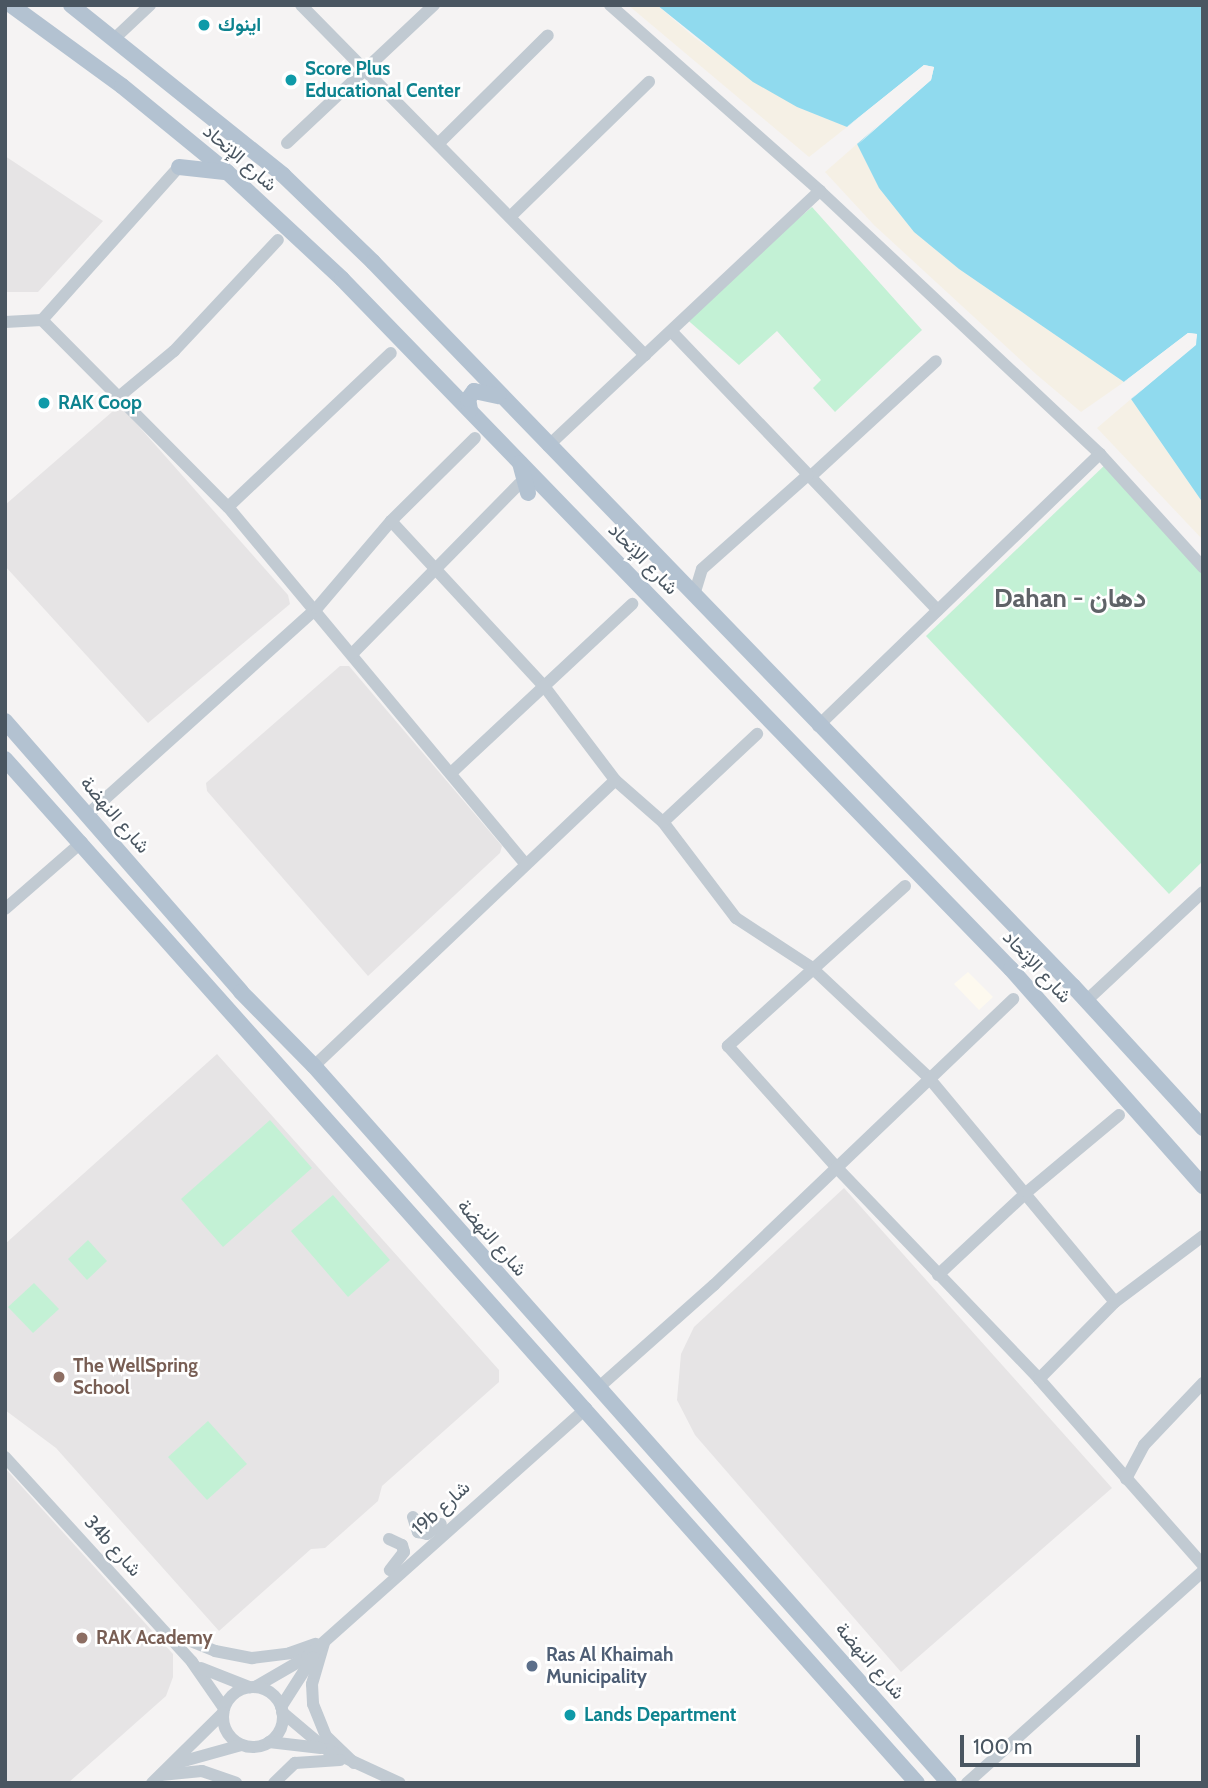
<!DOCTYPE html>
<html>
<head>
<meta charset="utf-8">
<style>
	body { margin:0 }
	#map { position:relative; width:1208px; height:1788px; overflow:hidden; background:#f5f3f3; font-family:Cabin,Vazirmatn,sans-serif }
	div>[style] { position:absolute }
	[style*='--x'] { left:calc(var(--x)*1px); top:calc(var(--y)*1px); width:calc(var(--w)*1px); rotate:calc(var(--a)*1deg) }
	.commercial>* { inset:0; background:#fdf9ef }
	.education>* { inset:0; background:#e6e4e5 }
	.green>* { inset:0; background:#c3f1d5 }
	.sand>* { inset:0; background:#f5f0e5 }
	.water>* { inset:0; background:#90daee }
	.pier>* { inset:0; background:#f5f3f3 }
	.minor>* { height:12px; margin:-6px; padding:0 6px; transform-origin:6px; border-radius:6px; background:#c1cad2 }
	.minor>.ring { margin:-6px; padding:0; box-sizing:content-box; background:none; border:12px solid #c1cad2; border-radius:50% }
	.major>* { height:16px; margin:-8px; padding:0 8px; transform-origin:8px; border-radius:8px; background:#b3c2d1 }
	.dots>* { width:19px; height:19px; translate:-50% -50%; box-sizing:border-box; border:4px solid #fff; border-radius:50% }
	span { translate:-50% -50%; white-space:nowrap; text-align:center; line-height:1.15; -webkit-text-stroke:5px #fff; paint-order:stroke }
	.culture-label { font-size:19px; color:#0d838f; font-weight:700 }
	.left { translate:0 -50%; text-align:left }
	.street-label { font-size:19px; color:#4a5661 }
	.education-label { font-size:19px; color:#785e54; font-weight:700 }
	.service-label { font-size:19px; color:#4e5e75; font-weight:700 }
	.district-label { font-size:26px; color:#5f6368; font-weight:700 }
	.frame { position:absolute; inset:0; border:7px solid #4a5661; pointer-events:none }
	.scale { position:absolute; left:960px; top:1735px; width:180px; height:32px; box-sizing:border-box; border:4px solid #4a5661; border-top:0; padding-left:9px; font-size:21px; line-height:24px; white-space:nowrap; color:#4a5661; -webkit-text-stroke:5px #fff; paint-order:stroke }
</style>
</head>
<body>
<div id="map">
	<div class="commercial">
		<div style="clip-path:polygon(968px 972px,993px 997px,979px 1010px,954px 984px)"></div>
	</div>
	<div class="education">
		<div style="clip-path:polygon(5px 156px,103px 221px,38px 292px,5px 292px)"></div>
		<div style="clip-path:polygon(120px 405px,288px 595px,290px 604px,148px 723px,5px 566px,5px 505px)"></div>
		<div style="clip-path:polygon(340px 666px,349px 666px,502px 846px,500px 853px,368px 976px,207px 791px,206px 783px)"></div>
		<div style="clip-path:polygon(217px 1054px,499px 1370px,499px 1382px,382px 1486px,378px 1501px,325px 1548px,311px 1549px,219px 1631px,56px 1448px,5px 1410px,5px 1244px)"></div>
		<div style="clip-path:polygon(844px 1188px,1112px 1488px,901px 1672px,695px 1435px,677px 1400px,681px 1354px,694px 1327px)"></div>
		<div style="clip-path:polygon(5px 1468px,173px 1654px,173px 1677px,166px 1696px,68px 1783px,5px 1783px)"></div>
	</div>
	<div class="green">
		<div style="clip-path:polygon(812px 207px,922px 330px,835px 412px,813px 388px,821px 380px,777px 331px,739px 365px,683px 316px)"></div>
		<div style="clip-path:polygon(1107px 463px,1203px 562px,1203px 861px,1169px 894px,926px 636px)"></div>
		<div style="clip-path:polygon(270px 1120px,312px 1168px,223px 1247px,181px 1199px)"></div>
		<div style="clip-path:polygon(333px 1195px,390px 1260px,348px 1297px,291px 1231px)"></div>
		<div style="clip-path:polygon(88px 1240px,107px 1261px,87px 1280px,68px 1259px)"></div>
		<div style="clip-path:polygon(34px 1283px,59px 1309px,33px 1333px,8px 1307px)"></div>
		<div style="clip-path:polygon(208px 1421px,247px 1464px,207px 1500px,168px 1457px)"></div>
	</div>
	<div class="sand">
		<div style="clip-path:polygon(628px 5px,657px 5px,695px 38px,797px 107px,847px 127px,809px 157px)"></div>
		<div style="clip-path:polygon(857px 144px,879px 188px,914px 232px,959px 269px,1124px 382px,1081px 412px,1037px 375px,874px 225px,825px 172px)"></div>
		<div style="clip-path:polygon(1131px 399px,1203px 503px,1203px 540px,1097px 428px)"></div>
	</div>
	<div class="water">
		<div style="clip-path:polygon(657px 5px,1203px 5px,1203px 503px,1131px 399px,1195px 345px,1197px 334px,1188px 333px,1124px 382px,959px 269px,914px 232px,879px 188px,857px 144px,931px 80px,934px 67px,924px 65px,847px 127px,797px 107px,753px 82px)"></div>
	</div>
	<div class="pier">
		<div style="clip-path:polygon(924px 65px,934px 67px,931px 80px,855px 147px,928px 78px,930px 70px,925px 69px,844px 129px)"></div>
		<div style="clip-path:polygon(1188px 333px,1197px 334px,1196px 345px,1129px 401px,1192px 343px,1193px 337px,1121px 384px)"></div>
	</div>
	<div class="minor">
		<div style="--x:301;--y:5;--w:491;--a:45.5"></div>
		<div style="--x:610;--y:5;--w:281;--a:41.5"></div>
		<div style="--x:820;--y:191;--w:384;--a:43.2"></div>
		<div style="--x:1100;--y:454;--w:153;--a:47.7"></div>
		<div style="--x:115;--y:38;--w:48;--a:-43.3"></div>
		<div style="--x:287;--y:143;--w:202;--a:-43.2"></div>
		<div style="--x:439;--y:143;--w:153;--a:-44.7"></div>
		<div style="--x:510;--y:217;--w:194;--a:-44.2"></div>
		<div style="--x:42;--y:320;--w:264;--a:45.2"></div>
		<div style="--x:228;--y:507;--w:464;--a:50.2"></div>
		<div style="--x:5;--y:322;--w:37;--a:-3"></div>
		<div style="--x:42;--y:320;--w:205;--a:-48.2"></div>
		<div style="--x:671;--y:331;--w:386;--a:46.3"></div>
		<div style="--x:121;--y:395;--w:69;--a:-39.7"></div>
		<div style="--x:174;--y:351;--w:152;--a:-46.9"></div>
		<div style="--x:548;--y:446;--w:373;--a:-43.2"></div>
		<div style="--x:810;--y:477;--w:171;--a:-42.6"></div>
		<div style="--x:228;--y:507;--w:224;--a:-43.4"></div>
		<div style="--x:391;--y:521;--w:225;--a:47.2"></div>
		<div style="--x:544;--y:686;--w:118;--a:52.9"></div>
		<div style="--x:615;--y:780;--w:64;--a:41.2"></div>
		<div style="--x:663;--y:822;--w:121;--a:52.8"></div>
		<div style="--x:736;--y:918;--w:90;--a:33.2"></div>
		<div style="--x:811;--y:967;--w:162;--a:43.2"></div>
		<div style="--x:929;--y:1078;--w:291;--a:50.3"></div>
		<div style="--x:694;--y:595;--w:27;--a:-73"></div>
		<div style="--x:702;--y:569;--w:142;--a:-41.6"></div>
		<div style="--x:353;--y:653;--w:237;--a:-45.5"></div>
		<div style="--x:818;--y:726;--w:392;--a:-44"></div>
		<div style="--x:451;--y:773;--w:248;--a:-43"></div>
		<div style="--x:87;--y:815;--w:309;--a:-42"></div>
		<div style="--x:317;--y:608;--w:114;--a:-49.6"></div>
		<div style="--x:391;--y:521;--w:118;--a:-44.7"></div>
		<div style="--x:663;--y:822;--w:129;--a:-43.1"></div>
		<div style="--x:905;--y:886;--w:239;--a:137.9"></div>
		<div style="--x:728;--y:1046;--w:164;--a:48.2"></div>
		<div style="--x:837;--y:1168;--w:292;--a:46.2"></div>
		<div style="--x:1039;--y:1379;--w:248;--a:48.6"></div>
		<div style="--x:5;--y:909;--w:102;--a:-41"></div>
		<div style="--x:1086;--y:1001;--w:160;--a:-43"></div>
		<div style="--x:314;--y:1066;--w:415;--a:-43.5"></div>
		<div style="--x:938;--y:1275;--w:122;--a:-43"></div>
		<div style="--x:1027;--y:1192;--w:120;--a:-39.9"></div>
		<div style="--x:1039;--y:1379;--w:108;--a:-45.4"></div>
		<div style="--x:1115;--y:1302;--w:110;--a:-36.9"></div>
		<div style="--x:598;--y:1388;--w:155;--a:-41.6"></div>
		<div style="--x:714;--y:1285;--w:414;--a:-43.7"></div>
		<div style="--x:5;--y:1457;--w:277;--a:47.6"></div>
		<div style="--x:192;--y:1662;--w:56;--a:55.2"></div>
		<div style="--x:1126;--y:1479;--w:38;--a:-62"></div>
		<div style="--x:1144;--y:1445;--w:86;--a:-46.4"></div>
		<div style="--x:413;--y:1517;--w:16;--a:72"></div>
		<div style="--x:418;--y:1532;--w:9;--a:13"></div>
		<div style="--x:427;--y:1534;--w:17;--a:-36"></div>
		<div style="--x:389;--y:1539;--w:14;--a:25"></div>
		<div style="--x:402;--y:1545;--w:7;--a:74"></div>
		<div style="--x:404;--y:1552;--w:23;--a:128"></div>
		<div style="--x:193;--y:1642;--w:24;--a:22"></div>
		<div style="--x:215;--y:1651;--w:38;--a:11"></div>
		<div style="--x:252;--y:1658;--w:38;--a:-7"></div>
		<div style="--x:290;--y:1653;--w:27;--a:-20"></div>
		<div style="--x:324;--y:1643;--w:43;--a:106.3"></div>
		<div style="--x:312;--y:1684;--w:20;--a:87"></div>
		<div style="--x:313;--y:1704;--w:35;--a:68"></div>
		<div style="--x:326;--y:1736;--w:39;--a:44"></div>
		<div style="--x:201;--y:1668;--w:52;--a:21.6"></div>
		<div style="--x:255;--y:1687;--w:60;--a:-30"></div>
		<div style="--x:307;--y:1657;--w:374;--a:-41.7"></div>
		<div class="ring" style="left:223px;top:1687px;width:48px;height:48px"></div>
		<div style="--x:281;--y:1707;--w:59;--a:-57.4"></div>
		<div style="--x:282;--y:1712;--w:57;--a:40.1"></div>
		<div style="--x:326;--y:1749;--w:81;--a:24.7"></div>
		<div style="--x:269;--y:1742;--w:52;--a:6.6"></div>
		<div style="--x:173;--y:1764;--w:71;--a:-15.6"></div>
		<div style="--x:161;--y:1775;--w:41;--a:-5.6"></div>
		<div style="--x:202;--y:1771;--w:36;--a:19"></div>
		<div style="--x:152;--y:1783;--w:100;--a:-44.6"></div>
		<div style="--x:274;--y:1783;--w:29;--a:-44"></div>
		<div style="--x:295;--y:1763;--w:45;--a:-3.8"></div>
		<div style="--x:967;--y:1783;--w:317;--a:-41.9"></div>
	</div>
	<div class="major">
		<div style="--x:11;--y:5;--w:137;--a:36.1"></div>
		<div style="--x:122;--y:86;--w:136;--a:39.3"></div>
		<div style="--x:227;--y:172;--w:157;--a:42.9"></div>
		<div style="--x:342;--y:279;--w:961;--a:45.89"></div>
		<div style="--x:1011;--y:969;--w:290;--a:48.5"></div>
		<div style="--x:71;--y:5;--w:272;--a:38.7"></div>
		<div style="--x:283;--y:175;--w:125;--a:44"></div>
		<div style="--x:373;--y:262;--w:1007;--a:45.97"></div>
		<div style="--x:1073;--y:986;--w:193;--a:47.5"></div>
		<div style="--x:179;--y:167;--w:46;--a:6.2"></div>
		<div style="--x:470;--y:410;--w:11;--a:-100"></div>
		<div style="--x:468;--y:399;--w:10;--a:-53"></div>
		<div style="--x:474;--y:391;--w:25;--a:12"></div>
		<div style="--x:520;--y:463;--w:31;--a:75"></div>
		<div style="--x:5;--y:721;--w:359;--a:48.9"></div>
		<div style="--x:241;--y:992;--w:104;--a:45.4"></div>
		<div style="--x:314;--y:1066;--w:958;--a:48.47"></div>
		<div style="--x:5;--y:759;--w:1371;--a:48.31"></div>
	</div>
	<div class="dots">
		<div style="left:204px;top:25px;background:#0f9aa8"></div>
		<div style="left:291px;top:80px;background:#0f9aa8"></div>
		<div style="left:44px;top:403px;background:#0f9aa8"></div>
		<div style="left:59px;top:1377px;background:#8d6e63"></div>
		<div style="left:82px;top:1638px;background:#8d6e63"></div>
		<div style="left:532px;top:1666px;background:#5c6f8a"></div>
		<div style="left:570px;top:1715px;background:#0f9aa8"></div>
	</div>
	<div class="culture-label">
		<span class="left" style="left:218px;top:25px">اينوك</span>
		<span class="left" style="left:305px;top:80px">Score Plus<br>Educational Center</span>
		<span class="left" style="left:58px;top:403px">RAK Coop</span>
		<span class="left" style="left:584px;top:1715px">Lands Department</span>
	</div>
	<div class="street-label">
		<span style="left:240px;top:158px;rotate:41deg">شارع الإتحاد</span>
		<span style="left:643px;top:559px;rotate:46deg">شارع الإتحاد</span>
		<span style="left:115px;top:815px;rotate:49deg">شارع النهضة</span>
		<span style="left:1037px;top:967px;rotate:47deg">شارع الإتحاد</span>
		<span style="left:492px;top:1238px;rotate:49deg">شارع النهضة</span>
		<span style="left:441px;top:1508px;rotate:-42deg">19b شارع</span>
		<span style="left:113px;top:1546px;rotate:48deg">34b شارع</span>
		<span style="left:870px;top:1661px;rotate:49deg">شارع النهضة</span>
	</div>
	<div class="education-label">
		<span class="left" style="left:73px;top:1377px">The WellSpring<br>School</span>
		<span class="left" style="left:96px;top:1638px">RAK Academy</span>
	</div>
	<div class="service-label">
		<span class="left" style="left:546px;top:1666px">Ras Al Khaimah<br>Municipality</span>
	</div>
	<div class="district-label">
		<span style="left:1070px;top:599px">Dahan - دهان</span>
	</div>
	<div class="frame"></div>
	<div class="scale">100 m</div>
</div>
</body>
</html>
